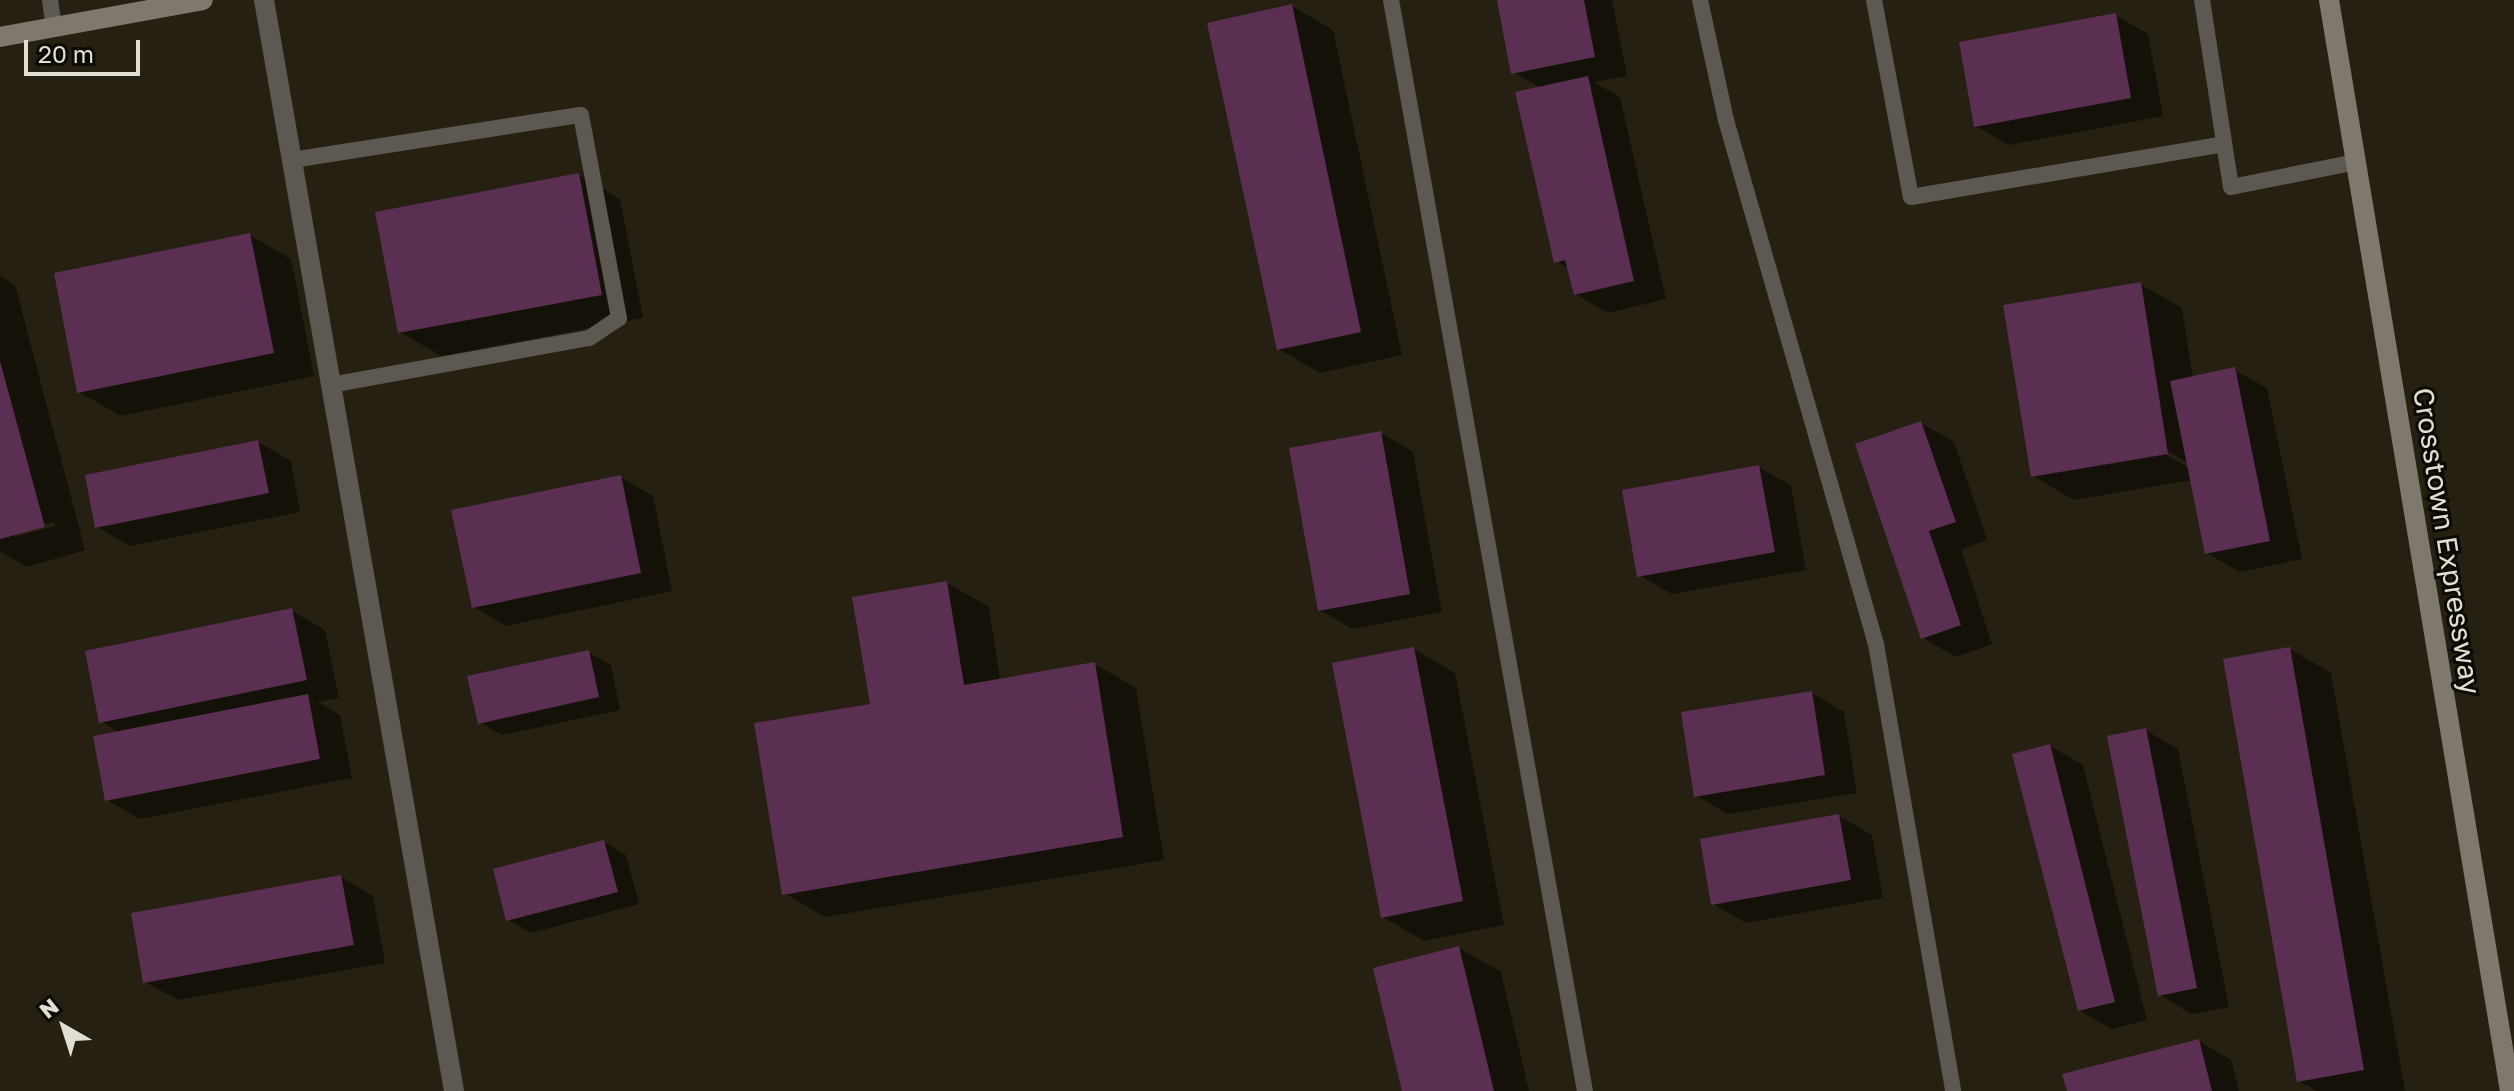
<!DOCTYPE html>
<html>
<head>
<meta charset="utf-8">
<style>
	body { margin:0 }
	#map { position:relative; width:2514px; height:1091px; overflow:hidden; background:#262012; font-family:"Golos Text",sans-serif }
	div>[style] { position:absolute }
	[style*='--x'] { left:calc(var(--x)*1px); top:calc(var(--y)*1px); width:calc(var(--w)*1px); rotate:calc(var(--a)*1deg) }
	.shadow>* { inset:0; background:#0007 }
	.building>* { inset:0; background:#5a2f52 }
	.lane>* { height:16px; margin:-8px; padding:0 8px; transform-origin:8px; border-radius:8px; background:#5d5952 }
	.street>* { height:20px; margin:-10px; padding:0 10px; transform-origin:10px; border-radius:10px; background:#5d5952 }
	.secondary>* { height:20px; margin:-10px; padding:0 10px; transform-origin:10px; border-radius:10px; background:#7f786e }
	span { translate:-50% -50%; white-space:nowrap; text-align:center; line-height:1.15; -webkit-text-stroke:6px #0c0a05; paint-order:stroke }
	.street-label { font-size:28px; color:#e1ded4 }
	.north { position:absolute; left:24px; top:987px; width:80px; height:80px; -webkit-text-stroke:6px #0c0a05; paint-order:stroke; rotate:321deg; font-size:22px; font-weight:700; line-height:32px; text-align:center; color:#e1ded4 }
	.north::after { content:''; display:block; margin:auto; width:28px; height:36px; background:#e1ded4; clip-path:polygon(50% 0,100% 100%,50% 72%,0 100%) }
	.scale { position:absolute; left:24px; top:40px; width:116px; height:36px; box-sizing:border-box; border:4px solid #e1ded4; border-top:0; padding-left:10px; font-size:24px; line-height:28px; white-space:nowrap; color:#e1ded4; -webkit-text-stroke:6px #0c0a05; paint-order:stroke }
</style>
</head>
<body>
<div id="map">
	<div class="shadow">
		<div style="clip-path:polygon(1499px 0,1612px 0,1627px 76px,1594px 82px,1620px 97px,1666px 299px,1608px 313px,1575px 294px,1570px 270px,1556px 261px,1541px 88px,1513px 72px)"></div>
		<div style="clip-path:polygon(1292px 6px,1333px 30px,1402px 355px,1320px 373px,1279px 349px)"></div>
		<div style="clip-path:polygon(2115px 15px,2148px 34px,2163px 116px,2009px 145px,1976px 126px)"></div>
		<div style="clip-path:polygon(579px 175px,620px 199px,643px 318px,441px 356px,400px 332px)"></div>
		<div style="clip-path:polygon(250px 235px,291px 259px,314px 376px,121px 416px,79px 392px)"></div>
		<div style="clip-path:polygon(evenodd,0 276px,15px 285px,85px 550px,27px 567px,0 551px,0 276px,54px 522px,55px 526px,15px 537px,15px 533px,54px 522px)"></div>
		<div style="clip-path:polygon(evenodd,2140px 284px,2182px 308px,2193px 378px,2234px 370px,2267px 388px,2302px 559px,2240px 572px,2207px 553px,2192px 480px,2074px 500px,2033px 476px,2140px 284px,2161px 447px,2189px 464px,2189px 468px,2159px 451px,2161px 447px)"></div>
		<div style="clip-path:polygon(1921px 423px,1954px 442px,1987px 540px,1961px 550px,1992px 644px,1956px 657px,1923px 638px)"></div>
		<div style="clip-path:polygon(1381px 433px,1413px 452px,1442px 612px,1352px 629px,1320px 610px)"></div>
		<div style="clip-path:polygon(258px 442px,291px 461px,300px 512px,130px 546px,97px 527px)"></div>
		<div style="clip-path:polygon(1759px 467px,1791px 486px,1806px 570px,1672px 594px,1639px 575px)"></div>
		<div style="clip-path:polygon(620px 477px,653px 496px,672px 591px,506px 626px,474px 607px)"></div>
		<div style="clip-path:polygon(947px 583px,989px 607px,1000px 680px,1095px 664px,1136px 688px,1164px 860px,825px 917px,784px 893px,872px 705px)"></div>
		<div style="clip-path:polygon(292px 611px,325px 630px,339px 698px,318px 702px,340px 715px,352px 778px,140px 819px,107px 800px,120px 733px,101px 721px)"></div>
		<div style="clip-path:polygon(1414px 649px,1455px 673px,1504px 925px,1424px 941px,1383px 917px)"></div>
		<div style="clip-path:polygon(2290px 649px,2331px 673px,2405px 1091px,2317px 1091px,2299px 1081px)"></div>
		<div style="clip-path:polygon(588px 652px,611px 665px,620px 710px,502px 735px,479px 722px)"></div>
		<div style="clip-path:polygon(1812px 693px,1844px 712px,1857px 793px,1728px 814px,1695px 795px)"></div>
		<div style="clip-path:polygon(2145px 730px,2178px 749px,2229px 1007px,2192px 1014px,2160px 995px)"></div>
		<div style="clip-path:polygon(2050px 746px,2083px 765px,2147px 1020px,2112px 1029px,2079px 1010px)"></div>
		<div style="clip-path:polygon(1839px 816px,1872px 835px,1883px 898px,1746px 923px,1713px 904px)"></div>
		<div style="clip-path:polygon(604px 842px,626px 855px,639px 904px,531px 933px,508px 920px)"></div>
		<div style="clip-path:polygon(341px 877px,373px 896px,385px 963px,178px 1000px,145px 982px)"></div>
		<div style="clip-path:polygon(1459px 948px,1501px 972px,1529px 1091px,1405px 1091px)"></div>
		<div style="clip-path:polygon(2199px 1041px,2231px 1060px,2239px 1091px,2069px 1091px)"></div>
	</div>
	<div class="building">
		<div style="clip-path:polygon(1497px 0,1584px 0,1595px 57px,1511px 74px)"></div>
		<div style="clip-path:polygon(1292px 4px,1361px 332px,1277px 350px,1207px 23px)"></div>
		<div style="clip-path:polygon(2116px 13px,2131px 98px,1974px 127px,1959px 42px)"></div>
		<div style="clip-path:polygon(1588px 76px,1634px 281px,1574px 295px,1565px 260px,1554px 263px,1515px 92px)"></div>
		<div style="clip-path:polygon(579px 173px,602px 295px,398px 333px,375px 212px)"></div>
		<div style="clip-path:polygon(250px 233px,274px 353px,77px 393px,54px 273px)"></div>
		<div style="clip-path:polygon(2141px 282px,2168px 454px,2031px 477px,2003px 305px)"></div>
		<div style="clip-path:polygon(0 361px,45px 527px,0 539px)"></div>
		<div style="clip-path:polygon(2235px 367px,2270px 541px,2205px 554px,2170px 381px)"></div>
		<div style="clip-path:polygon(1921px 421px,1956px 522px,1929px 531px,1961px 625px,1921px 639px,1855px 444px)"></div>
		<div style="clip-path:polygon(1381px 431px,1410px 594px,1318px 611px,1289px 448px)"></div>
		<div style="clip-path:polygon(258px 440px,269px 493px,95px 528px,85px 475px)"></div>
		<div style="clip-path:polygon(1759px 465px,1775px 552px,1637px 577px,1622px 490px)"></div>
		<div style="clip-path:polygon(621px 475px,641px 573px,472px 608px,451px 510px)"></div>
		<div style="clip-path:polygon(947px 581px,964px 685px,1095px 662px,1123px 837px,782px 895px,754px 723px,870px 704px,852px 597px)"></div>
		<div style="clip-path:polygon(292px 608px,307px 680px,99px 723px,85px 651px)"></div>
		<div style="clip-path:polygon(1414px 647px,1463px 901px,1381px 918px,1332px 663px)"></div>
		<div style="clip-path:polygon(2290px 647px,2364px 1070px,2297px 1082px,2223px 659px)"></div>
		<div style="clip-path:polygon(589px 650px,599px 697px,478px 724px,467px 676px)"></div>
		<div style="clip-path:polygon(1812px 691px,1825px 775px,1694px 797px,1681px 712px)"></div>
		<div style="clip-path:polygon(308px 694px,320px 759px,105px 801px,93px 736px)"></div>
		<div style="clip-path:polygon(2146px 728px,2197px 988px,2158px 996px,2107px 736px)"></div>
		<div style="clip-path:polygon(2050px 744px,2115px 1002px,2078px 1011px,2012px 754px)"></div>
		<div style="clip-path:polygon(1839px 814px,1851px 880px,1711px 905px,1700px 839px)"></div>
		<div style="clip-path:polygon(604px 840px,618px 892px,506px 921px,493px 869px)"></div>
		<div style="clip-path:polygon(341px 875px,354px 945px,143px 983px,131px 913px)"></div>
		<div style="clip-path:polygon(1459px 946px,1494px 1091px,1402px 1091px,1373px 968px)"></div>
		<div style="clip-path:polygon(2199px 1039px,2212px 1091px,2067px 1091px,2062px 1074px)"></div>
	</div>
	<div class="lane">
		<div style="--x:50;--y:0;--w:27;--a:82"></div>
		<div style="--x:1391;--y:0;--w:1108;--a:79.92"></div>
		<div style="--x:1700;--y:0;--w:123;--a:77.8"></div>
		<div style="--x:1726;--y:120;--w:545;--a:74.03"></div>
		<div style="--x:1876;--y:644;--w:454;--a:80.2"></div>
		<div style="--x:1874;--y:0;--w:200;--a:79.4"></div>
		<div style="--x:1911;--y:197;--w:316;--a:-9.6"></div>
		<div style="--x:2202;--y:0;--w:189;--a:81.2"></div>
		<div style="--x:2231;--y:187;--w:127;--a:-11.3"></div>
		<div style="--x:292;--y:160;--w:292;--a:-8.9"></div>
		<div style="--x:581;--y:115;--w:207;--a:79.4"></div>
		<div style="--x:619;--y:318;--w:36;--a:146"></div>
		<div style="--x:589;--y:338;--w:262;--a:169.7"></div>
	</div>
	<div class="street">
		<div style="--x:264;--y:0;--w:1107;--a:80.12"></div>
	</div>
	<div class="secondary">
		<div style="--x:2329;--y:0;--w:1106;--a:80.58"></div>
		<div style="--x:0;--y:37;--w:206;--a:-10.3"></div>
	</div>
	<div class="street-label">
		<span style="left:2447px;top:541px;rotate:81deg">Crosstown Expressway</span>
	</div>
	<div class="north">N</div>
	<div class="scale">20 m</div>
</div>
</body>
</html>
